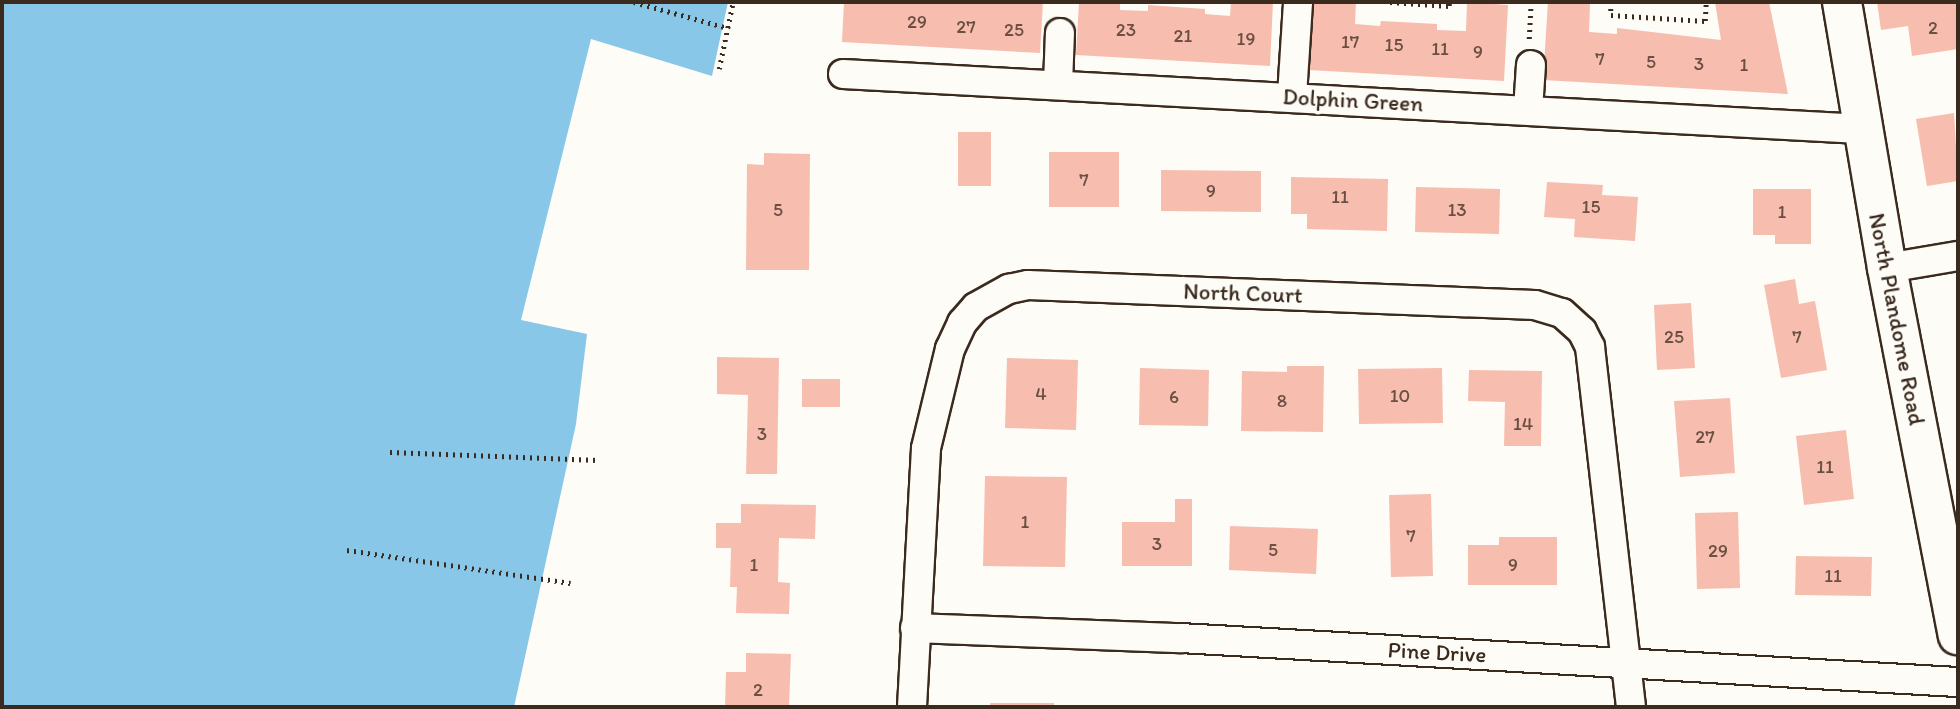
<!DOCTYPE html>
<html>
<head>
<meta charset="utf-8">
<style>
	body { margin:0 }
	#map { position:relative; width:1960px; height:709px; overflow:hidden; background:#fdfcf7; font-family:Itim,sans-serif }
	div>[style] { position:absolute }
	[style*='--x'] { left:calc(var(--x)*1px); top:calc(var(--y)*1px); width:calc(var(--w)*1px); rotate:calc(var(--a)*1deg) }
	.water>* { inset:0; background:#89c7e9 }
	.building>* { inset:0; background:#f7bdaf }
	.path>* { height:4.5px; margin-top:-2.25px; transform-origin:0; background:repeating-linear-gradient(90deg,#3b2a1e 0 2px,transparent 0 7px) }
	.roads { filter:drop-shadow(2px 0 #3b2a1e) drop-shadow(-2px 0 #3b2a1e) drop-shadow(0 2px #3b2a1e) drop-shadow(0 -2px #3b2a1e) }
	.street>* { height:28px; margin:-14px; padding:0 14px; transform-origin:14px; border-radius:14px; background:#fdfcf7 }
	.secondary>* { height:38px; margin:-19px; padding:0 19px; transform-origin:19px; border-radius:19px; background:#fdfcf7 }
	span { translate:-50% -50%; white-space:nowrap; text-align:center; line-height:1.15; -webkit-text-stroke:7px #fdfcf7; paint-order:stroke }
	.number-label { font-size:19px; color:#6a4f42 }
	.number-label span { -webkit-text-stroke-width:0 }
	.street-label { font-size:23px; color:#3b2a1e }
	.frame { position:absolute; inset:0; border:4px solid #3b2a1e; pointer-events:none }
</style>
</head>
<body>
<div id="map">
	<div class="water">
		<div style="clip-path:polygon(2px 2px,728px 2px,712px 76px,591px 39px,521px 320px,587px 334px,576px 424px,514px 707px,2px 707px)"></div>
	</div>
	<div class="building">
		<div style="clip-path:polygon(844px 2px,1043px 2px,1040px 53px,842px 42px)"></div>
		<div style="clip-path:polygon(1079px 2px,1120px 2px,1120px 10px,1148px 11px,1148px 5px,1205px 9px,1205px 14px,1230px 16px,1231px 2px,1273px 2px,1270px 66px,1076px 55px)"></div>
		<div style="clip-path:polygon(1313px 2px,1356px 2px,1355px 24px,1380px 26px,1381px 21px,1437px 24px,1437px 30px,1466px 31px,1467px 2px,1508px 5px,1504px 81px,1309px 70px)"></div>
		<div style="clip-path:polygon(1548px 2px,1590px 3px,1589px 32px,1617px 34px,1617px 28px,1721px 40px,1715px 2px,1769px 2px,1788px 94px,1543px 80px)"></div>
		<div style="clip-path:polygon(1877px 2px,1958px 2px,1958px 49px,1912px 56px,1908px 26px,1881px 30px)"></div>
		<div style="clip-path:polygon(1954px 113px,1958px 181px,1927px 186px,1916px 119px)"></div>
		<div style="clip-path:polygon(958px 132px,991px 132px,991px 186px,958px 186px)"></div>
		<div style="clip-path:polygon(1049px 152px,1119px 152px,1119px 207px,1049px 207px)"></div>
		<div style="clip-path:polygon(764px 153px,810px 154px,809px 270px,746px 270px,747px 164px,764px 165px)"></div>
		<div style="clip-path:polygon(1161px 170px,1261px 171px,1261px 212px,1161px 211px)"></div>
		<div style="clip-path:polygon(1291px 177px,1388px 179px,1387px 231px,1307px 229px,1307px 214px,1291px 214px)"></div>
		<div style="clip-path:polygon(1547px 182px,1603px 185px,1602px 195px,1638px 197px,1635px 241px,1574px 237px,1575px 219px,1544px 217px)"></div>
		<div style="clip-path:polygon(1416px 187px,1500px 189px,1499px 234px,1415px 232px)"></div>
		<div style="clip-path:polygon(1753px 189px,1811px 189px,1811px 244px,1775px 244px,1775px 235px,1753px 235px)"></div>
		<div style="clip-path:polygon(1795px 279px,1799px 304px,1815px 301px,1827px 370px,1781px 378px,1764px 285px)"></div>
		<div style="clip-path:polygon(1691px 303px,1695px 368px,1657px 370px,1654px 305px)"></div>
		<div style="clip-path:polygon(717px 357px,779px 358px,777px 474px,746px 474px,748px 395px,717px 394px)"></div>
		<div style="clip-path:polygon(1007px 358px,1078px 360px,1076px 430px,1005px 428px)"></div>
		<div style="clip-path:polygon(1287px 366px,1324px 366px,1323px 432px,1241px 431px,1242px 371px,1287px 372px)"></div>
		<div style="clip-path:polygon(1140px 368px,1209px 370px,1208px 426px,1139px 425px)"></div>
		<div style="clip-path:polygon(1442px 368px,1443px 423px,1359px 424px,1358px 369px)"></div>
		<div style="clip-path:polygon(1469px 370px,1542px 371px,1541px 446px,1504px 446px,1505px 402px,1468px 401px)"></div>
		<div style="clip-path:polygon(802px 379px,840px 379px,840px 407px,802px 407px)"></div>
		<div style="clip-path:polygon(1730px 398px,1735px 473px,1680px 477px,1674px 401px)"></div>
		<div style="clip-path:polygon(1846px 430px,1854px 499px,1804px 505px,1796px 436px)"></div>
		<div style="clip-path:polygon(985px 476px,1067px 477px,1065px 567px,983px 566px)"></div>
		<div style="clip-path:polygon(1431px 494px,1433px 576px,1391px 577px,1389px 495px)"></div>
		<div style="clip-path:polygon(1175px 499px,1192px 499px,1192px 566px,1122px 566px,1122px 522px,1175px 522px)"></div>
		<div style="clip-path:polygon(741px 504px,816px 505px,815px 539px,779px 538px,778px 582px,790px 583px,789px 614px,736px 613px,737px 587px,730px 587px,731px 548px,716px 548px,716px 523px,741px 523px)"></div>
		<div style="clip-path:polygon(1738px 512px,1740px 588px,1697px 589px,1695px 513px)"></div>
		<div style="clip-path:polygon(1230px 526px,1318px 529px,1316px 574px,1229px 570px)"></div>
		<div style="clip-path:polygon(1499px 537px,1557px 537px,1557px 585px,1468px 585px,1468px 545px,1499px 545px)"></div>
		<div style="clip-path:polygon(1796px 556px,1872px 557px,1871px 596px,1795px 595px)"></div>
		<div style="clip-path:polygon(746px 653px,791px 654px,789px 707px,725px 707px,726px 672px,746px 672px)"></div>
		<div style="clip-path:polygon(990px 703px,1054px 703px,1054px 707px,990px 707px)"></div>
	</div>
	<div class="path">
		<div style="--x:634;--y:2;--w:98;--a:15.5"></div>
		<div style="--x:1390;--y:2;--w:59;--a:3.9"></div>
		<div style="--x:1449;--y:6;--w:4;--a:-90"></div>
		<div style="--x:1611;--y:2;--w:13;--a:90"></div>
		<div style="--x:1611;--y:15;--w:94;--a:3.7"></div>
		<div style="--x:1705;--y:21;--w:19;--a:-87"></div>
		<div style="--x:1777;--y:2;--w:1;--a:0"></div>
		<div style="--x:1529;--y:39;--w:37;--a:-87"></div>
		<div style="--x:719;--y:69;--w:68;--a:-78.2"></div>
		<div style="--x:390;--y:452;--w:208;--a:2.2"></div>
		<div style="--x:347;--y:550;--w:226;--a:8.4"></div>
	</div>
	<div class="roads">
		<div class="street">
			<div style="--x:843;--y:74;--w:1020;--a:3.09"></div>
			<div style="--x:1058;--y:84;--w:51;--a:-87.8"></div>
			<div style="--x:1292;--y:96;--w:94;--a:-86.3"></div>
			<div style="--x:1528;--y:110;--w:45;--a:-86.2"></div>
			<div style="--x:1887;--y:268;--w:72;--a:-9.6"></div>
			<div style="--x:915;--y:628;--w:265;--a:2.2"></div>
			<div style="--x:1180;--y:638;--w:779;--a:3.24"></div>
			<div style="--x:912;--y:707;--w:259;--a:-86.9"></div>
			<div style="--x:926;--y:448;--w:102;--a:-76.4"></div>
			<div style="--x:950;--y:349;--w:29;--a:-65"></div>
			<div style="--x:962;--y:323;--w:21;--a:-49"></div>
			<div style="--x:976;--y:307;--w:38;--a:-29"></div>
			<div style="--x:1009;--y:289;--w:19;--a:-12"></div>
			<div style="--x:1028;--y:285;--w:507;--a:2.26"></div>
			<div style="--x:1535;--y:305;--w:28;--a:17"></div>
			<div style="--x:1562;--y:313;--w:27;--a:42"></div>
			<div style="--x:1582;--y:331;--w:18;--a:63"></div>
			<div style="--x:1590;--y:347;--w:362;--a:83.5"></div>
		</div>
		<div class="secondary">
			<div style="--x:1842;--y:2;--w:270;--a:80.4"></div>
			<div style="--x:1887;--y:268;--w:374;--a:79.1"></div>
		</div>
	</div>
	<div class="number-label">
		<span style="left:917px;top:22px">29</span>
		<span style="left:966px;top:27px">27</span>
		<span style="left:1933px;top:28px">2</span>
		<span style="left:1014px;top:30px">25</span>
		<span style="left:1126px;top:30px">23</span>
		<span style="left:1183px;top:36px">21</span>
		<span style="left:1246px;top:39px">19</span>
		<span style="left:1350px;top:42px">17</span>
		<span style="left:1394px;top:45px">15</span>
		<span style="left:1440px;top:49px">11</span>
		<span style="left:1478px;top:52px">9</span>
		<span style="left:1600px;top:59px">7</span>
		<span style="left:1651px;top:62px">5</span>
		<span style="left:1699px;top:64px">3</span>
		<span style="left:1744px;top:65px">1</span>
		<span style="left:1084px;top:180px">7</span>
		<span style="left:1211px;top:191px">9</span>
		<span style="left:1340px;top:197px">11</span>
		<span style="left:1591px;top:207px">15</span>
		<span style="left:778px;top:210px">5</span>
		<span style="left:1457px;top:210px">13</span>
		<span style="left:1782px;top:212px">1</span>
		<span style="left:1674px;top:337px">25</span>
		<span style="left:1797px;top:337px">7</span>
		<span style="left:1041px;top:394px">4</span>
		<span style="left:1400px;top:396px">10</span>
		<span style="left:1174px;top:397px">6</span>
		<span style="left:1282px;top:401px">8</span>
		<span style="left:1523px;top:424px">14</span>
		<span style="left:762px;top:434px">3</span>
		<span style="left:1705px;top:437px">27</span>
		<span style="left:1825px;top:467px">11</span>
		<span style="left:1025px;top:522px">1</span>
		<span style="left:1411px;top:536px">7</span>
		<span style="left:1157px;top:544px">3</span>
		<span style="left:1273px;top:550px">5</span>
		<span style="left:1718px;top:551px">29</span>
		<span style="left:754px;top:565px">1</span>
		<span style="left:1513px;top:565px">9</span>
		<span style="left:1833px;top:576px">11</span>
		<span style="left:758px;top:690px">2</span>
	</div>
	<div class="street-label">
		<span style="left:1353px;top:100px;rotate:3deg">Dolphin Green</span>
		<span style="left:1243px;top:293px;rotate:2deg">North Court</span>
		<span style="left:1897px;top:319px;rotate:79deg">North Plandome Road</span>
		<span style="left:1437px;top:652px;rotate:3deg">Pine Drive</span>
	</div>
	<div class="frame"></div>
</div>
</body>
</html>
